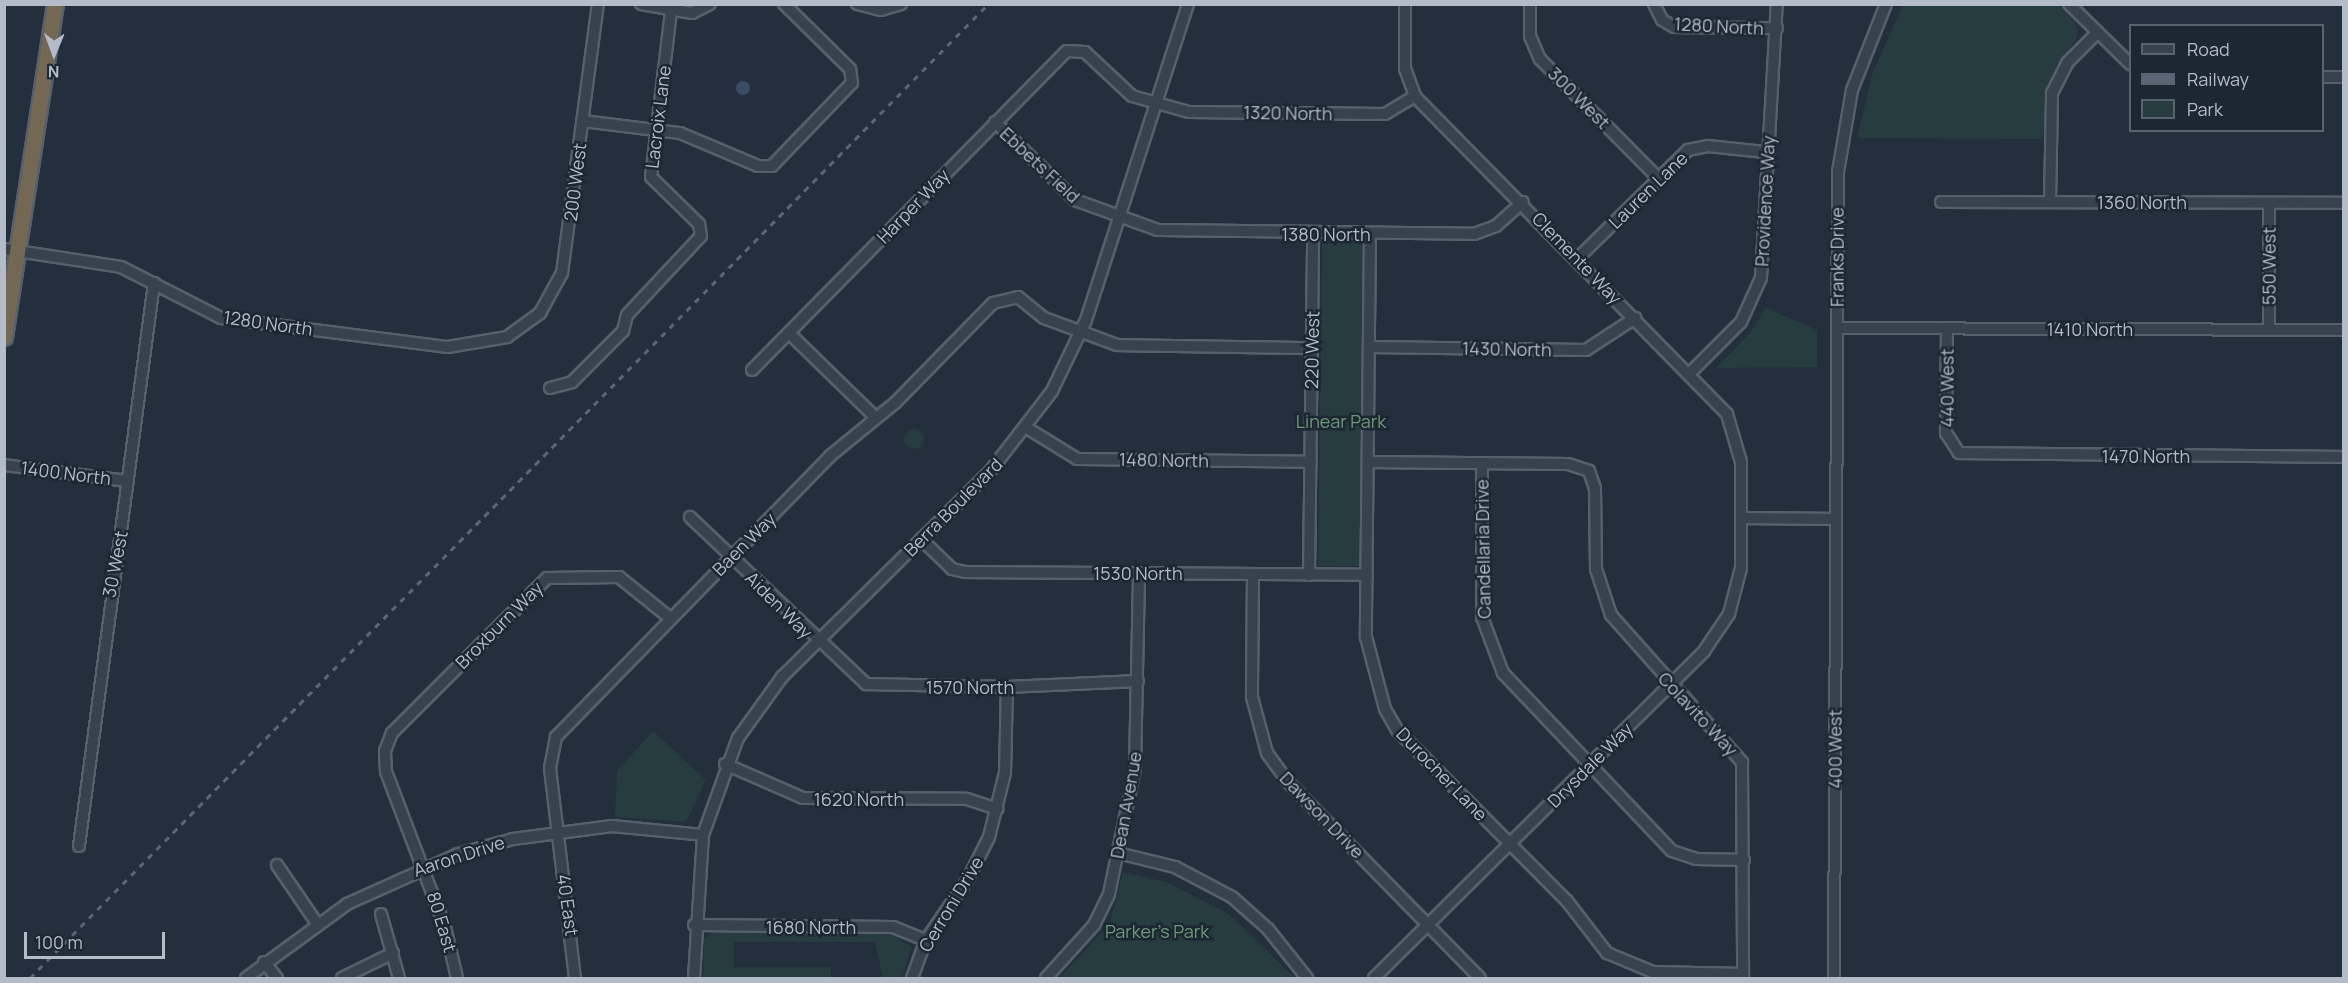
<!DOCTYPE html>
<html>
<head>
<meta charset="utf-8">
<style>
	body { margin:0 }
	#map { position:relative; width:2348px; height:983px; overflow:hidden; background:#242f3e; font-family:Manrope,sans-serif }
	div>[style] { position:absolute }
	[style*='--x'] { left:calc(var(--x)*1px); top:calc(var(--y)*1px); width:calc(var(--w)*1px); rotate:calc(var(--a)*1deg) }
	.green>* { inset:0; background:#263c3f }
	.round { border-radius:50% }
	.water>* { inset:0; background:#394c67 }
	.roads { filter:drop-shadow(2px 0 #565f6c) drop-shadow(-2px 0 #565f6c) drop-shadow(0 2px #565f6c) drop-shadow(0 -2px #565f6c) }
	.minor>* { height:10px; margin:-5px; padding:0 5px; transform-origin:5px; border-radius:5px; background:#38414e }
	.highway>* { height:15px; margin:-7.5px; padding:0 7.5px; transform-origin:7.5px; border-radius:7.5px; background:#746855 }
	.rail>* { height:3px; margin-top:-1.5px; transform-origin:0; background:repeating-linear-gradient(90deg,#5a6575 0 6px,transparent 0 12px) }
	span { translate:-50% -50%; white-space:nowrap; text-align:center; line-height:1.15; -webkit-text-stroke:5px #1d2633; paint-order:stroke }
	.street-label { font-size:18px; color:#b4bcc9 }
	.park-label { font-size:18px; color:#6b9a76 }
	.frame { position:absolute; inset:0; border:6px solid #b4bcc9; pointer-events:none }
	.legend { position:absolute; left:2129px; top:24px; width:195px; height:108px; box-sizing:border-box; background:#1d2633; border:2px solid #59626f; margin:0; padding:8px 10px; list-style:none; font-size:18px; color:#b4bcc9 }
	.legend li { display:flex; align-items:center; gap:12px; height:30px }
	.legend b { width:30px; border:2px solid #59626f }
	.north { position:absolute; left:24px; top:24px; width:60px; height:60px; -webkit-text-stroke:4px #1d2633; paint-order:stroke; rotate:181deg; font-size:16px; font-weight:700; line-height:24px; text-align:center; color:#b4bcc9 }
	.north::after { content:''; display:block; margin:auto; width:21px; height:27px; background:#b4bcc9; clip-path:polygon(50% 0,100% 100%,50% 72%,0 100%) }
	.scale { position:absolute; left:24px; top:932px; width:141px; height:27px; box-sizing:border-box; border:3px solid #b4bcc9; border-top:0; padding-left:8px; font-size:18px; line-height:21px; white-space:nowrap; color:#b4bcc9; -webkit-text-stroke:4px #1d2633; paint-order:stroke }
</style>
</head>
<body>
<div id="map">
	<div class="green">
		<div style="clip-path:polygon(1903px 5px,2058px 5px,2075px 22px,2078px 36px,2047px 84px,2043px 139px,1857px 138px,1873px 72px)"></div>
		<div style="clip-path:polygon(1322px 242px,1363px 243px,1360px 566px,1318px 566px)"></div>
		<div style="clip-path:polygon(1766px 308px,1817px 330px,1817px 367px,1716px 368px,1749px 334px)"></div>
		<div class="round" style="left:904px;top:429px;width:20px;height:20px"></div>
		<div style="clip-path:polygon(653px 731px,706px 780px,686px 822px,615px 817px,617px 771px)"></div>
		<div style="clip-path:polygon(1123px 872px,1166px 882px,1229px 914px,1295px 978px,1059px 978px,1109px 925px)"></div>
		<div style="clip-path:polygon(714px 932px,888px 933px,912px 947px,902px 978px,883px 978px,875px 942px,734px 942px,734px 967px,831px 967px,831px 978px,703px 978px,704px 939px)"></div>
	</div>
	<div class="water">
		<div class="round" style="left:736px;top:81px;width:14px;height:14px"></div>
	</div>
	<div class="roads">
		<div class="minor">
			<div style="--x:641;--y:4;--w:52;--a:10"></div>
			<div style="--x:692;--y:13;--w:20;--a:-27"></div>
			<div style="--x:857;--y:4;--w:25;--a:14"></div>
			<div style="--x:881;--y:10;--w:21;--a:-17"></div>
			<div style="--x:1530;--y:4;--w:32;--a:90"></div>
			<div style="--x:1530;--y:36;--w:25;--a:67"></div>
			<div style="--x:1540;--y:59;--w:168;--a:45.2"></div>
			<div style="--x:1654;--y:4;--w:18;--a:63"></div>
			<div style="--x:1662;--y:20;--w:14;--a:30"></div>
			<div style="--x:1674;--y:27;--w:103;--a:0.6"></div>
			<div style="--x:2069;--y:4;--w:86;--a:44.5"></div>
			<div style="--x:2322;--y:77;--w:22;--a:0"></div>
			<div style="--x:583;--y:121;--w:98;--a:7.1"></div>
			<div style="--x:680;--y:133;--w:85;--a:22.9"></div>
			<div style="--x:758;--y:166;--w:14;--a:0"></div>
			<div style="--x:772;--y:166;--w:115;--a:-46.1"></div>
			<div style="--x:852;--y:83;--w:14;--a:-98"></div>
			<div style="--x:850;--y:69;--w:93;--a:-135.4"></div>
			<div style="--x:995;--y:122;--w:112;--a:44.3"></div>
			<div style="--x:1075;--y:200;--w:88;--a:19.9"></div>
			<div style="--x:1158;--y:230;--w:316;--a:0.7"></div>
			<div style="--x:1474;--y:234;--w:23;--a:-20"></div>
			<div style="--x:1496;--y:226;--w:36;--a:-42"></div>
			<div style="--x:1941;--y:202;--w:403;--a:0.1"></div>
			<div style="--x:2050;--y:202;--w:109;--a:-88.9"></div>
			<div style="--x:2052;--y:93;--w:34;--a:-63"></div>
			<div style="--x:2067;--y:63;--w:42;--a:-45"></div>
			<div style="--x:1370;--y:234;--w:403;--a:90.6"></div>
			<div style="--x:1366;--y:637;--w:74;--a:75.2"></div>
			<div style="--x:1385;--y:709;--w:24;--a:60"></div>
			<div style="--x:1397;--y:730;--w:241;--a:45.2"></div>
			<div style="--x:1567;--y:901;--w:66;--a:52.4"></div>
			<div style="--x:1607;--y:953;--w:50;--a:22.4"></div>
			<div style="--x:1653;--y:972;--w:90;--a:1.3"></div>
			<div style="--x:4;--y:249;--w:118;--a:8.7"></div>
			<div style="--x:121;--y:267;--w:112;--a:27"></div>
			<div style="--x:221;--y:318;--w:229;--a:7.3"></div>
			<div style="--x:448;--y:347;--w:60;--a:-9.6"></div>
			<div style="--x:507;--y:337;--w:41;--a:-36"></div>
			<div style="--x:540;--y:313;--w:46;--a:-61.2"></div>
			<div style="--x:562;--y:273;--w:271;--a:-82.4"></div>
			<div style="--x:1578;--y:258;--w:154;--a:-44.5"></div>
			<div style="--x:1688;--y:150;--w:20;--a:-11"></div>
			<div style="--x:1708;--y:146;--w:57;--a:6"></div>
			<div style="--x:1837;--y:328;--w:507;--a:0.23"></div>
			<div style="--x:1947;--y:329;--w:104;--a:90.6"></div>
			<div style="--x:1946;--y:433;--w:24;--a:57"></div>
			<div style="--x:1959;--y:453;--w:385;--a:0.6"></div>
			<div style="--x:2269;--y:329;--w:126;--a:-90"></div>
			<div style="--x:789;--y:333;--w:122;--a:44.3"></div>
			<div style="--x:1369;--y:347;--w:217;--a:0.8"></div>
			<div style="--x:1586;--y:350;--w:59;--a:-33.1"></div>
			<div style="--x:752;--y:370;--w:448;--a:-45.4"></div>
			<div style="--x:1067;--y:51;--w:18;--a:3"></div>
			<div style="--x:1085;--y:52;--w:64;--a:43.1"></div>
			<div style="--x:1132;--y:96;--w:59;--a:15.7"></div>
			<div style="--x:1189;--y:112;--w:196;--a:0.6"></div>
			<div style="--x:1385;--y:114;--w:35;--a:-31"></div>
			<div style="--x:1691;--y:372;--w:71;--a:-45"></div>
			<div style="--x:1741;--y:322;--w:48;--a:-65.6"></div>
			<div style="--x:1761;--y:278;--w:274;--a:-86.7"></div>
			<div style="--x:550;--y:388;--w:23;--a:-15"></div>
			<div style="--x:572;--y:382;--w:72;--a:-45"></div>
			<div style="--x:623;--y:331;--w:16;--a:-76"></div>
			<div style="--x:627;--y:315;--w:108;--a:-46.9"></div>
			<div style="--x:701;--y:236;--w:12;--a:-99"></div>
			<div style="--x:699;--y:224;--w:67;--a:-135.6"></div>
			<div style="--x:651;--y:177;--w:167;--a:-83.1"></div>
			<div style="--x:1027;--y:428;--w:59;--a:31.8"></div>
			<div style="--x:1077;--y:459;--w:234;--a:0.7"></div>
			<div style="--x:1368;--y:462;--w:200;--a:0.6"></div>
			<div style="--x:1568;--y:464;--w:22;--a:18"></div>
			<div style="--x:1589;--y:471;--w:18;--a:71"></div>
			<div style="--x:1595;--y:488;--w:81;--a:89.3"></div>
			<div style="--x:1596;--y:569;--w:48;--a:71.9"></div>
			<div style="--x:1611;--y:615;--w:197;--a:48.3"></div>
			<div style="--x:1742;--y:762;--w:216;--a:89.7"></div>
			<div style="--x:1482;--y:463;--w:154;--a:90"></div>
			<div style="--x:1482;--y:617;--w:60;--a:69.4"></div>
			<div style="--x:1503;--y:673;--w:245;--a:46.5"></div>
			<div style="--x:1672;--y:851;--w:25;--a:18"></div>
			<div style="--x:1696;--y:859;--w:48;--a:1.2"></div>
			<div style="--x:4;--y:465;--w:125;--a:7.4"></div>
			<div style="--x:690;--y:517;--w:243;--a:43.5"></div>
			<div style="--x:866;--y:684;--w:141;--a:1.2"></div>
			<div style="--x:1007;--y:687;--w:131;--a:-2.6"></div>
			<div style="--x:1742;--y:518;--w:93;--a:0.6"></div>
			<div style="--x:921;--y:539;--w:43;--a:44.1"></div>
			<div style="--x:952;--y:569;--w:13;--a:13"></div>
			<div style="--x:965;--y:572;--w:402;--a:0.4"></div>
			<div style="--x:1253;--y:574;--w:123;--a:90.5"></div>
			<div style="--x:1252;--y:697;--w:58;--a:75"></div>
			<div style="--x:1267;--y:753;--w:34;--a:54"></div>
			<div style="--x:1287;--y:781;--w:276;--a:45.6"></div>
			<div style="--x:1309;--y:575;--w:341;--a:-89.3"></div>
			<div style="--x:725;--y:764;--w:85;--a:23.6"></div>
			<div style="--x:803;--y:798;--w:164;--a:0.3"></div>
			<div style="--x:967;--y:799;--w:32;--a:18"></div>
			<div style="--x:79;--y:846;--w:568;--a:-82.41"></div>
			<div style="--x:1118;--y:853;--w:59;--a:13.8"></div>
			<div style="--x:1175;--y:867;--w:64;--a:27.8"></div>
			<div style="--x:1232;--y:897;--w:48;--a:41.6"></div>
			<div style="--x:1268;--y:929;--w:63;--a:51.5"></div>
			<div style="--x:277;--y:865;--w:69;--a:55.6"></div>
			<div style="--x:381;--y:914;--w:66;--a:74.3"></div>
			<div style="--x:694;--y:925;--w:199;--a:0.6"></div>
			<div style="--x:893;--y:927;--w:35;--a:22"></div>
			<div style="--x:264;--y:962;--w:21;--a:51"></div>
			<div style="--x:246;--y:978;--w:125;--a:-36.2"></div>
			<div style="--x:347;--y:904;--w:122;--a:-24.2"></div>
			<div style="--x:458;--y:854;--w:57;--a:-15.3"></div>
			<div style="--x:513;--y:839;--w:100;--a:-7.5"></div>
			<div style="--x:612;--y:826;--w:91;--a:5.6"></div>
			<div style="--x:342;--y:978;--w:57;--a:-26.1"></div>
			<div style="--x:457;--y:978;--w:52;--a:-103.2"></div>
			<div style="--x:445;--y:927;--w:166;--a:-110.8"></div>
			<div style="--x:386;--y:772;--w:21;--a:-93"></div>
			<div style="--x:385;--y:751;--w:19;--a:-69"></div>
			<div style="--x:392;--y:733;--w:219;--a:-45"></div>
			<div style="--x:547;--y:578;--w:72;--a:-0.8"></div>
			<div style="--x:619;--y:577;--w:65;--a:38.8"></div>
			<div style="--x:575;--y:978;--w:211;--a:-96.8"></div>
			<div style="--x:550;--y:768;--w:32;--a:-79"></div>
			<div style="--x:556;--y:737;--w:392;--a:-45.7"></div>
			<div style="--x:830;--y:456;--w:84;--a:-39.2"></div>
			<div style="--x:895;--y:403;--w:140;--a:-45.6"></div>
			<div style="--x:993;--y:303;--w:26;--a:-13"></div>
			<div style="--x:1018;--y:297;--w:33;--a:39"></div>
			<div style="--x:1044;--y:318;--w:78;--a:20.3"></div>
			<div style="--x:1117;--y:345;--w:195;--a:0.9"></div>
			<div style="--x:694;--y:978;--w:143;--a:-86.4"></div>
			<div style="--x:703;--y:835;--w:103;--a:-70.2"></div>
			<div style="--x:738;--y:738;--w:75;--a:-54.2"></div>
			<div style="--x:782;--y:677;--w:294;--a:-44.7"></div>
			<div style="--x:991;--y:470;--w:100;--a:-52.3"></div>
			<div style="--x:1052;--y:391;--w:79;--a:-64.4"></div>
			<div style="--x:1086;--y:320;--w:332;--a:-72.1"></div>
			<div style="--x:912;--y:978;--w:40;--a:-69.8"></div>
			<div style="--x:926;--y:940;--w:74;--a:-55.5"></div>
			<div style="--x:968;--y:879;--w:47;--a:-63.4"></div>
			<div style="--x:989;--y:837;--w:66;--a:-76"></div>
			<div style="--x:1005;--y:773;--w:86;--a:-88.7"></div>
			<div style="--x:1046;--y:978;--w:72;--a:-47.8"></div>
			<div style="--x:1094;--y:925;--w:34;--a:-64"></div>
			<div style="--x:1109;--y:894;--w:129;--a:-78.3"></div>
			<div style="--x:1135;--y:768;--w:195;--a:-88.8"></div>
			<div style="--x:1374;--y:978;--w:465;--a:-44.7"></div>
			<div style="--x:1704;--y:651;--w:45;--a:-56"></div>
			<div style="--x:1729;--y:614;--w:48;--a:-75.4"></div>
			<div style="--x:1741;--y:568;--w:106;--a:-90"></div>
			<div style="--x:1741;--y:462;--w:50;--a:-106.3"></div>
			<div style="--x:1727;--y:414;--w:445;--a:-134.5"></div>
			<div style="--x:1415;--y:96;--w:29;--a:-110"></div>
			<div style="--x:1405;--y:69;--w:65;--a:-90"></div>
			<div style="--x:1834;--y:978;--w:806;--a:-89.72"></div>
			<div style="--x:1838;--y:172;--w:83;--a:-80.3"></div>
			<div style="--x:1852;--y:90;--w:92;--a:-68.4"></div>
		</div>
		<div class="highway">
			<div style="--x:4;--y:337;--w:337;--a:-81.3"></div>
		</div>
	</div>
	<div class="rail">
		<div style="--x:30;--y:978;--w:1366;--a:-45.47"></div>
	</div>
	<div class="street-label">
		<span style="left:1719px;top:26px;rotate:3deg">1280 North</span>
		<span style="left:1579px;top:98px;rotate:45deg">300 West</span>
		<span style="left:1288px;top:113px;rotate:1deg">1320 North</span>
		<span style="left:658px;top:117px;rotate:-83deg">Lacroix Lane</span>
		<span style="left:1040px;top:165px;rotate:43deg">Ebbets Field</span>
		<span style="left:575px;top:182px;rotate:-83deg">200 West</span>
		<span style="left:1648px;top:190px;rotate:-44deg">Lauren Lane</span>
		<span style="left:1765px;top:201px;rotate:-87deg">Providence Way</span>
		<span style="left:2142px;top:202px">1360 North</span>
		<span style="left:913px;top:206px;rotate:-46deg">Harper Way</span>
		<span style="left:1326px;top:234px">1380 North</span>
		<span style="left:1837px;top:257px;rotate:-90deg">Franks Drive</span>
		<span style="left:1577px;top:258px;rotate:46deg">Clemente Way</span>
		<span style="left:2269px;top:266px;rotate:-90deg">550 West</span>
		<span style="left:268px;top:323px;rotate:8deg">1280 North</span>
		<span style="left:2090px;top:329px">1410 North</span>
		<span style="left:1507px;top:349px;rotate:1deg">1430 North</span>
		<span style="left:1312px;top:350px;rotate:-89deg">220 West</span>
		<span style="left:1947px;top:388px;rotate:-90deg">440 West</span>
		<span style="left:2146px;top:456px">1470 North</span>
		<span style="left:1164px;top:460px;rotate:1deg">1480 North</span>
		<span style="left:66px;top:473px;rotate:7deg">1400 North</span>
		<span style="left:953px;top:507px;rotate:-45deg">Berra Boulevard</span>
		<span style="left:744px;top:544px;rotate:-45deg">Baen Way</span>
		<span style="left:1483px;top:549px;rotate:-91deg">Candellaria Drive</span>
		<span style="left:115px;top:564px;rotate:-79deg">30 West</span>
		<span style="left:1138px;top:573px">1530 North</span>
		<span style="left:779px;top:605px;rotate:45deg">Aiden Way</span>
		<span style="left:499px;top:625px;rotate:-45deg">Broxburn Way</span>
		<span style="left:970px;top:687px">1570 North</span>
		<span style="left:1698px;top:714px;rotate:47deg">Colavito Way</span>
		<span style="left:1835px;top:749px;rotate:-90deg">400 West</span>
		<span style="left:1590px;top:765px;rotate:-45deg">Drysdale Way</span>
		<span style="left:1442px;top:774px;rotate:46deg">Durocher Lane</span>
		<span style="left:859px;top:799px">1620 North</span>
		<span style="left:1126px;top:805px;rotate:-80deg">Dean Avenue</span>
		<span style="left:1322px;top:815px;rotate:46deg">Dawson Drive</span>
		<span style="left:459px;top:856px;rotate:-18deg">Aaron Drive</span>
		<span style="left:951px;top:904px;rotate:-59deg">Cerroni Drive</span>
		<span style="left:568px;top:905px;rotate:82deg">40 East</span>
		<span style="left:442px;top:922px;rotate:73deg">80 East</span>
		<span style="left:811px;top:927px">1680 North</span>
	</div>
	<div class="park-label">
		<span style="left:1341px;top:421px">Linear Park</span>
		<span style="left:1157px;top:931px">Parker's Park</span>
	</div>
	<div class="frame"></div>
	<ul class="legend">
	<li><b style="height:8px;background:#38414e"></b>Road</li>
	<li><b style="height:8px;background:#5a6575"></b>Railway</li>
	<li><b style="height:16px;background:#263c3f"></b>Park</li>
	</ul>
	<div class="north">N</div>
	<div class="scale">100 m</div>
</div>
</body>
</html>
